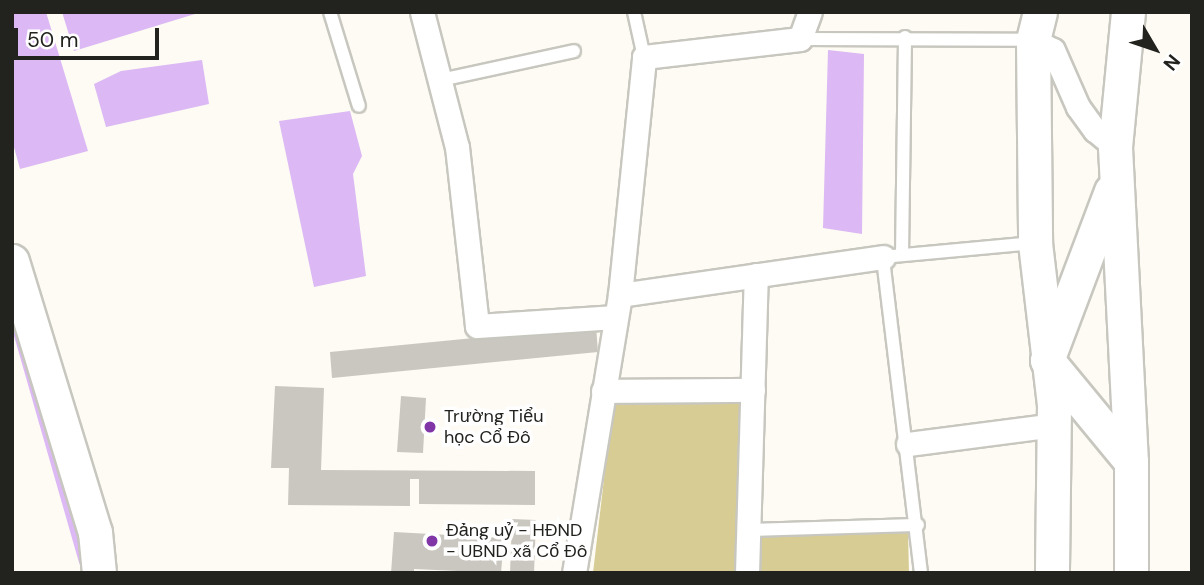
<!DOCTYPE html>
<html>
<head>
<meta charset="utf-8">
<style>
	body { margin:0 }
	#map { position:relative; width:1204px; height:585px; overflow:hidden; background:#fdfbf3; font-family:"DM Sans",sans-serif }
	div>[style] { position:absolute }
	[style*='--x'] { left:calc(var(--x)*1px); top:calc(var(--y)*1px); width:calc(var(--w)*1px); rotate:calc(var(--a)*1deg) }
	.green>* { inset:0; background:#d8cc95 }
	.water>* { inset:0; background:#dcb8f4 }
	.stream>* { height:6px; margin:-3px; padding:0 3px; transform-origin:3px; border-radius:3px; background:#dcb8f4 }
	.building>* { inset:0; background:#c9c7bf }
	.roads { filter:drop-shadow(2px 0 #c8c7bf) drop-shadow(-2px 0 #c8c7bf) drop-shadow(0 2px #c8c7bf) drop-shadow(0 -2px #c8c7bf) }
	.service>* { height:12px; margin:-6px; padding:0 6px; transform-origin:6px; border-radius:6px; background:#fff }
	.minor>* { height:23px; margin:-11.5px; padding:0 11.5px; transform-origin:11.5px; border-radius:11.5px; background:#fff }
	.secondary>* { height:33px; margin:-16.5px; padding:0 16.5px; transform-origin:16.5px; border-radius:16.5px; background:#fff }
	.dots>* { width:19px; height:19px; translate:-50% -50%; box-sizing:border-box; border:4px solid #fff; border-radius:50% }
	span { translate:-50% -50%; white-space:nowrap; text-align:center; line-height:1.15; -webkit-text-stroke:7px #fff; paint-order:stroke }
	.poi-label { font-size:18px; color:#22221f }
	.left { translate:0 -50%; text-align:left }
	.frame { position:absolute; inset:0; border:14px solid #22221f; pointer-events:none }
	.north { position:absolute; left:1120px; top:14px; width:70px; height:70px; -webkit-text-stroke:5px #fff; paint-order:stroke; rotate:129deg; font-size:19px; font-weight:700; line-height:28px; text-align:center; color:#22221f }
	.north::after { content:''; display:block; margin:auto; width:24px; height:32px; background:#22221f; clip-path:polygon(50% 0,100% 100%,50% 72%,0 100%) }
	.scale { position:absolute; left:14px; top:28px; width:145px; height:32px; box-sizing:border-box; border:4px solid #22221f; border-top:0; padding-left:9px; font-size:21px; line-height:24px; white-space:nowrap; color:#22221f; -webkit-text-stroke:5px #fff; paint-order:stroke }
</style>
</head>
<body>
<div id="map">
	<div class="green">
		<div style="clip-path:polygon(743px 394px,742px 573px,593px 573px,613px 402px)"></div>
		<div style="clip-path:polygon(908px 533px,909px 573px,753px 573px,753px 535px)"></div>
	</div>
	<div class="water">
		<div style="clip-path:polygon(12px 12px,46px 12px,88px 151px,20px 169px,12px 140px)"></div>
		<div style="clip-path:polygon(62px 12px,195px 12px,195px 14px,74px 51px)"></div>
		<div style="clip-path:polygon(828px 50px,864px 54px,862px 234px,823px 228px)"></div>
		<div style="clip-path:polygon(202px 60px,209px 104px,106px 127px,94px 84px,121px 71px)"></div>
		<div style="clip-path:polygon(350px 111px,362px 156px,353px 174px,366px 276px,314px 287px,279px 121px)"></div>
	</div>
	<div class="stream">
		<div style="--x:12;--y:318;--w:254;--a:74"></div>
	</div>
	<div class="building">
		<div style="clip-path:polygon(596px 326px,598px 352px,332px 378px,330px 352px)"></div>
		<div style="clip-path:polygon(275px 386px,324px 388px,321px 470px,535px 471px,535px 505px,419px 504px,419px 479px,410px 479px,410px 506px,288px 505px,289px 468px,271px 468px)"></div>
		<div style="clip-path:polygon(401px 396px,426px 398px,423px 453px,397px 452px)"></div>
		<div style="clip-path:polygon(512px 519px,536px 520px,534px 573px,510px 573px)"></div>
		<div style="clip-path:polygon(394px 532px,504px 538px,501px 573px,414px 569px,414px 573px,391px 573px)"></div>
	</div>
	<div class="roads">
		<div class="service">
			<div style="--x:330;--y:12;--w:98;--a:72.9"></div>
			<div style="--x:634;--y:12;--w:46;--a:77.5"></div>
			<div style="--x:800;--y:39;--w:233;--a:0.2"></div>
			<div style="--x:440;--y:80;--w:137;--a:-12.2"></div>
			<div style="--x:902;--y:255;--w:218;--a:-89.2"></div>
			<div style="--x:747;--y:530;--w:171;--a:-1.7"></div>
			<div style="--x:921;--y:573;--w:318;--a:-96.9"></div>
			<div style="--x:883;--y:257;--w:151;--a:-5.3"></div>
		</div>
		<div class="minor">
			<div style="--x:422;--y:12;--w:139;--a:75.5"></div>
			<div style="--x:457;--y:147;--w:180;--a:83.6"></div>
			<div style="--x:477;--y:326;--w:139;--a:-3.7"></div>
			<div style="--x:1033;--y:40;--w:22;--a:27"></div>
			<div style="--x:1053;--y:50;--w:62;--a:66.3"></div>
			<div style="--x:1078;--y:107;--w:29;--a:54"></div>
			<div style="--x:1095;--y:130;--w:26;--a:40"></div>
			<div style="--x:620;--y:295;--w:266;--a:-8.2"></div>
			<div style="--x:603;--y:391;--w:150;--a:-0.4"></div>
			<div style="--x:908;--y:444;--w:147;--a:-7.4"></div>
			<div style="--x:574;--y:573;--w:282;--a:-80.6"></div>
			<div style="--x:620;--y:295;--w:239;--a:-84.2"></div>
			<div style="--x:644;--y:57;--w:157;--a:-6.6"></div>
			<div style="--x:800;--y:39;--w:29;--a:-70"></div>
			<div style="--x:747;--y:573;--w:298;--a:-88.3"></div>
		</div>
		<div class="secondary">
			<div style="--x:1040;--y:12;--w:29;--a:104"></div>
			<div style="--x:1033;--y:40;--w:203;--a:89.4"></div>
			<div style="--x:1035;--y:243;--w:163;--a:83.3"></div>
			<div style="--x:1054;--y:405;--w:168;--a:90.7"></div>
			<div style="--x:1128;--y:12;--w:136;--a:95.5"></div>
			<div style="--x:1115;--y:147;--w:315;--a:87.1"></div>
			<div style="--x:1131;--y:462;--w:111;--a:90"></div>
			<div style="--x:1111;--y:191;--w:181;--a:110.7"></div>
			<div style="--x:1047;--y:360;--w:132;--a:50.5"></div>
			<div style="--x:12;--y:261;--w:283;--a:73"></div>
			<div style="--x:95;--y:532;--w:41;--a:84.4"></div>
		</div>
	</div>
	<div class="dots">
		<div style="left:430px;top:427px;background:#8036a7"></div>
		<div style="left:432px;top:541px;background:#8036a7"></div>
	</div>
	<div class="poi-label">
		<span class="left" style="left:444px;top:427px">Trường Tiểu<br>học Cổ Đô</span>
		<span class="left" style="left:446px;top:541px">Đảng uỷ - HĐND<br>- UBND xã Cổ Đô</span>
	</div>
	<div class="frame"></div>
	<div class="north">N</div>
	<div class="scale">50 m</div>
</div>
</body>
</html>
